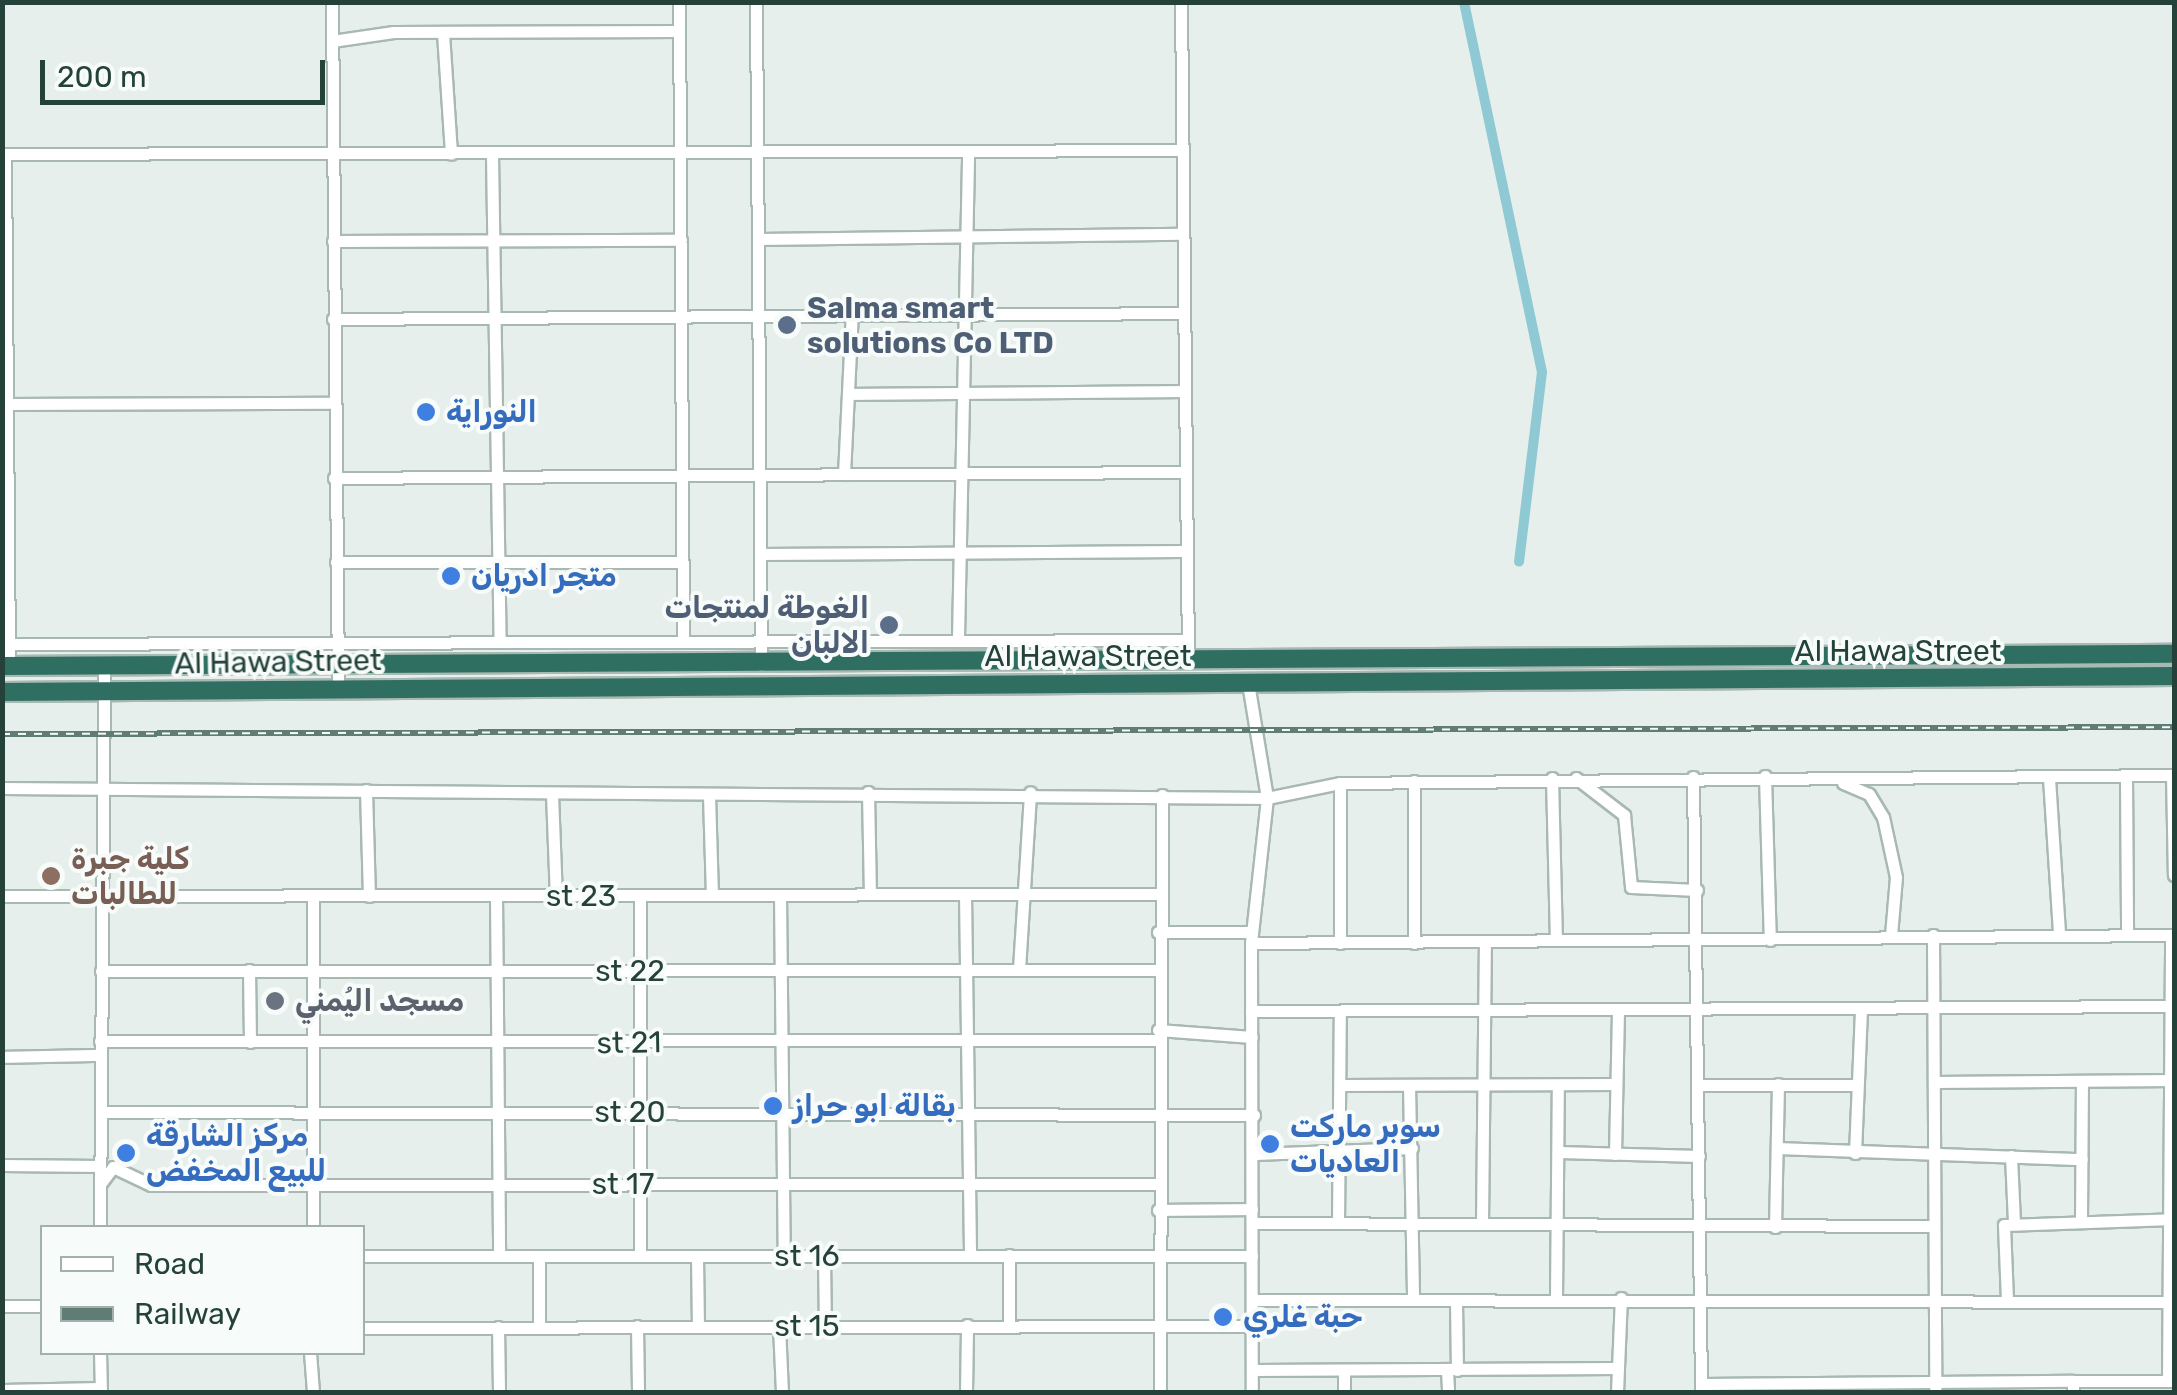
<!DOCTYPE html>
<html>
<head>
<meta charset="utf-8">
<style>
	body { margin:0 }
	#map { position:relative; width:2177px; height:1395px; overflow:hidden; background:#e6efeb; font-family:Rubik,"Noto Sans Arabic",sans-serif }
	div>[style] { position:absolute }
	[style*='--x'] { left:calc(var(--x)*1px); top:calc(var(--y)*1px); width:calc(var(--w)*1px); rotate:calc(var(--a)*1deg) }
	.canal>* { height:10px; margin:-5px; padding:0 5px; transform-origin:5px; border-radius:5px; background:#8ec9d4 }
	.roads { filter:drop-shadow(2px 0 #a8b8b2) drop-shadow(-2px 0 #a8b8b2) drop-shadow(0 2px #a8b8b2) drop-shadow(0 -2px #a8b8b2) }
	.minor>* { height:11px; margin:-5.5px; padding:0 5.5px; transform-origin:5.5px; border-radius:5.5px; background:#fff }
	.highway>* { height:18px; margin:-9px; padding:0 9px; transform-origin:9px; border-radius:9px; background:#2f6f62 }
	.rail>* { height:6px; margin-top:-3px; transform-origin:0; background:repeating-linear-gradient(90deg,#f7fbf9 0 8px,#5f7d75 0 16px); box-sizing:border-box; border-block:2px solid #5f7d75 }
	.dots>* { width:28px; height:28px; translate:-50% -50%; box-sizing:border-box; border:5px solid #f7fbf9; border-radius:50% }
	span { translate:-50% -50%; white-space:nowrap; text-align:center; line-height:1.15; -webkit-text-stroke:8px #f7fbf9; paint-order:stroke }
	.service-label { font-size:30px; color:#4e5e75; font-weight:700 }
	.left { translate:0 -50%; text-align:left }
	.right { translate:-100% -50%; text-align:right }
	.shop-label { font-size:30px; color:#366cbe; font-weight:700 }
	.street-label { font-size:30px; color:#24423a }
	.education-label { font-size:30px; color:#785e54; font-weight:700 }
	.worship-label { font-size:30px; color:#5b616d; font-weight:700 }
	.frame { position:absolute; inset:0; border:5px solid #24423a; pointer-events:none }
	.legend { position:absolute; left:40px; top:1225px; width:325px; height:130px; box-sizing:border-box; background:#f7fbf9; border:2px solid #a3b1ad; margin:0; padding:12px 18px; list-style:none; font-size:30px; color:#24423a }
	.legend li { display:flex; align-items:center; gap:20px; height:50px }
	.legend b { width:50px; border:2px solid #a3b1ad }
	.scale { position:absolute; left:40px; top:60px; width:285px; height:45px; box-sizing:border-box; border:5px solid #24423a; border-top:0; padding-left:12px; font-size:30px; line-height:35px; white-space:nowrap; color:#24423a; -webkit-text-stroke:8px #f7fbf9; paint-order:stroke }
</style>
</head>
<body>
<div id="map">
	<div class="canal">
		<div style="--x:1464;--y:2;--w:378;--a:78.1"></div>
		<div style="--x:1542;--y:372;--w:191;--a:96.9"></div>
	</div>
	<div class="roads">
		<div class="minor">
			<div style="--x:332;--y:2;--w:687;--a:89.5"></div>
			<div style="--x:679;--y:2;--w:638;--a:89.64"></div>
			<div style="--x:756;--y:2;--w:663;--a:89.57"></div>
			<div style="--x:1181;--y:2;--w:658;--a:89.39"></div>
			<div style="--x:443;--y:33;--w:121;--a:86.2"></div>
			<div style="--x:332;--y:41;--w:62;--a:-8.4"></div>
			<div style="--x:393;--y:32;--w:286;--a:-0.2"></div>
			<div style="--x:2;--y:154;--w:1180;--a:-0.19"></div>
			<div style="--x:5;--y:154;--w:512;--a:89.55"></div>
			<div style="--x:492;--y:155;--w:485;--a:89.1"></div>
			<div style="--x:758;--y:239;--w:424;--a:-0.7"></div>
			<div style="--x:333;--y:241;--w:348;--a:-0.2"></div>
			<div style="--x:333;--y:319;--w:849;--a:-0.4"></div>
			<div style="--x:848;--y:394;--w:334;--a:-0.5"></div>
			<div style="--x:12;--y:404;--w:322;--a:-0.2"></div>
			<div style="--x:844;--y:474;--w:161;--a:-87.2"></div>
			<div style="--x:334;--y:478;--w:848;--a:-0.41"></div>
			<div style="--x:760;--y:554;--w:422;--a:-0.4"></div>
			<div style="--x:336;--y:562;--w:345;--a:0"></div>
			<div style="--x:958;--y:637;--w:483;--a:-88.8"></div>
			<div style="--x:2;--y:644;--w:1182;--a:-0.19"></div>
			<div style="--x:1248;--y:683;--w:117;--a:80.6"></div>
			<div style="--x:1267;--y:798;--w:146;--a:96.3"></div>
			<div style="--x:1251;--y:943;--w:449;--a:89.9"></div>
			<div style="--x:2172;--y:775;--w:100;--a:88.9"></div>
			<div style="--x:1765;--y:776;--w:164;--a:88.3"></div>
			<div style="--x:1693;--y:777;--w:615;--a:89.25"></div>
			<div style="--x:2126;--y:777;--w:154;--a:89.6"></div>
			<div style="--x:1552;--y:778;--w:162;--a:88.6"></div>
			<div style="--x:1576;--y:778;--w:61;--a:37.6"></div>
			<div style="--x:1624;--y:815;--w:72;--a:84.4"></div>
			<div style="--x:1631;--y:887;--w:66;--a:2.6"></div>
			<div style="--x:2049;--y:778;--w:155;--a:86.3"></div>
			<div style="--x:1414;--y:781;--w:162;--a:90"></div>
			<div style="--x:1843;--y:783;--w:28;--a:23"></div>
			<div style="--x:1869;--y:794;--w:27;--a:59"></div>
			<div style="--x:1883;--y:817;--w:61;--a:77.8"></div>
			<div style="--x:1896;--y:877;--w:58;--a:94.9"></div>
			<div style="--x:2;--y:788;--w:1265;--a:0.45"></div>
			<div style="--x:1267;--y:798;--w:75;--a:-11.6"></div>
			<div style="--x:1340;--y:783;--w:834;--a:-0.55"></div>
			<div style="--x:366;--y:790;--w:106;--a:88.4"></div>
			<div style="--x:868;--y:792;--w:102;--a:88.9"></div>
			<div style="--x:552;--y:794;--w:102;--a:87.8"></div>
			<div style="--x:709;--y:795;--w:99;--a:88.3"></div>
			<div style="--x:965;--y:894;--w:361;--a:89.2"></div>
			<div style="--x:780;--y:895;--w:361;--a:89.4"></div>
			<div style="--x:2;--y:896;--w:1157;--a:-0.1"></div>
			<div style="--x:496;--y:896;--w:360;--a:89.5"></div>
			<div style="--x:640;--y:896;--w:360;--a:90"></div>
			<div style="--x:313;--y:897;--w:331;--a:90"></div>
			<div style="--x:1158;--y:932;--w:94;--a:0"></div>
			<div style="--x:1933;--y:935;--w:457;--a:89.7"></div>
			<div style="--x:1251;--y:943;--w:923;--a:-0.5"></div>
			<div style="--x:1340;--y:943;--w:160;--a:-90"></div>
			<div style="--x:1019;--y:969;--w:177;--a:-86.4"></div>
			<div style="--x:249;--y:970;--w:72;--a:89.2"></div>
			<div style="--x:101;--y:971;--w:1058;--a:-0.05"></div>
			<div style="--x:1251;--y:1011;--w:923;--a:-0.31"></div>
			<div style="--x:1158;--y:1030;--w:94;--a:4.3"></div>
			<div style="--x:100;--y:1041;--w:1058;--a:-0.05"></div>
			<div style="--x:2;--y:1057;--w:98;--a:-1.2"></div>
			<div style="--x:1934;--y:1082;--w:240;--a:-0.5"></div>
			<div style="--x:1341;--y:1085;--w:275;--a:-0.2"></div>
			<div style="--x:1409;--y:1085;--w:215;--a:88.9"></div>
			<div style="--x:1702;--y:1085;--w:154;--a:0"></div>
			<div style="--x:101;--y:1112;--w:1153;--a:0.15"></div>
			<div style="--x:1777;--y:1148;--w:305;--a:2.1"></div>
			<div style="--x:1559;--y:1152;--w:140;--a:1.6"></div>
			<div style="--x:1855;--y:1153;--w:143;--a:-87.6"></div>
			<div style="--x:1255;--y:1154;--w:157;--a:-2.2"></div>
			<div style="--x:1615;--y:1154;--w:141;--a:-88.8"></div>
			<div style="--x:2011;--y:1156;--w:67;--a:87.4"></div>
			<div style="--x:2;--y:1165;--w:98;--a:0.6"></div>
			<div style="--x:101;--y:1183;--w:20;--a:-53"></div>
			<div style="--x:113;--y:1167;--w:42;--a:25.3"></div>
			<div style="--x:151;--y:1185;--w:1007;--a:-0.06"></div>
			<div style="--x:1158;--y:1210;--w:94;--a:-0.6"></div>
			<div style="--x:2081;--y:1221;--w:139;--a:-89.6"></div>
			<div style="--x:1252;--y:1223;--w:680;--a:0.25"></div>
			<div style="--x:1338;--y:1223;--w:211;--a:-89.5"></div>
			<div style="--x:1482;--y:1223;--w:281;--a:-89.4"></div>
			<div style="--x:1775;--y:1227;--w:143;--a:-88.8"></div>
			<div style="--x:100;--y:1228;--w:562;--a:-89.59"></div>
			<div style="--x:362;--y:1256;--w:890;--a:0"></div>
			<div style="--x:539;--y:1256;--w:70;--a:90"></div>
			<div style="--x:697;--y:1256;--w:70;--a:89.2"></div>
			<div style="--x:824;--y:1257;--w:69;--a:89.2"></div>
			<div style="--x:1556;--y:1297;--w:211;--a:-89.5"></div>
			<div style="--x:1252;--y:1300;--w:922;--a:0.12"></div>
			<div style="--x:2007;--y:1300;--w:75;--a:-92.3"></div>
			<div style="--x:2004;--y:1225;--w:170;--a:-2"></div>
			<div style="--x:1456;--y:1301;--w:69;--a:89.2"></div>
			<div style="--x:2;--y:1306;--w:40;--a:0"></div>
			<div style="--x:1009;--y:1325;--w:70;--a:-90"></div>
			<div style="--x:637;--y:1326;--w:66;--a:89.1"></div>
			<div style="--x:779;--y:1326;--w:66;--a:87.4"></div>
			<div style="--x:498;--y:1327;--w:65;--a:89.1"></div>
			<div style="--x:362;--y:1328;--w:890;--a:-0.13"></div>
			<div style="--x:100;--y:1352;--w:40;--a:88.6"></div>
			<div style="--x:310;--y:1352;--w:40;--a:85.7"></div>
			<div style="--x:1252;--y:1370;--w:365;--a:-0.3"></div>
			<div style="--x:1447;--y:1370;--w:22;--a:87"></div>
			<div style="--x:2168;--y:1381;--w:446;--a:-89.6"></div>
			<div style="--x:1701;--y:1384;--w:372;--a:-0.5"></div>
			<div style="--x:2;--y:1390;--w:98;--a:-1.2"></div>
			<div style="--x:966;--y:1392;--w:67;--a:-89.1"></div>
			<div style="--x:1160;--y:1392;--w:597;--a:-89.81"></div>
			<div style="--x:1344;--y:1392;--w:20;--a:-90"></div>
			<div style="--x:1617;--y:1392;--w:94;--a:-87.6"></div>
			<div style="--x:2073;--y:1392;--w:11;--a:-90"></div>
			<div style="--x:2073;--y:1381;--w:99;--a:0"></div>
		</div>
		<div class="highway">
			<div style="--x:2;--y:666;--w:2172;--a:-0.32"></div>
			<div style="--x:2;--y:692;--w:2172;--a:-0.42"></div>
		</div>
	</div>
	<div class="rail">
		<div style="--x:2;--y:734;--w:2172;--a:-0.18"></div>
	</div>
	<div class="dots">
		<div style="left:787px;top:325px;background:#5c6f8a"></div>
		<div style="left:426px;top:412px;background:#3f7fe0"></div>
		<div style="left:451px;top:576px;background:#3f7fe0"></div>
		<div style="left:889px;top:625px;background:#5c6f8a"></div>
		<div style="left:51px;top:876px;background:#8d6e63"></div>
		<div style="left:275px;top:1001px;background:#6b7280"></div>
		<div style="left:773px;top:1106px;background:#3f7fe0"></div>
		<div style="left:1270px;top:1144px;background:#3f7fe0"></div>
		<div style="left:126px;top:1153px;background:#3f7fe0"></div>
		<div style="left:1223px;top:1317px;background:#3f7fe0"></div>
	</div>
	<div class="service-label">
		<span class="left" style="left:807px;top:325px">Salma smart<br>solutions Co LTD</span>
		<span class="right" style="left:869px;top:625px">الغوطة لمنتجات<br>الالبان</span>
	</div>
	<div class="shop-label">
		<span class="left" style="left:446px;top:412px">النوراية</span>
		<span class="left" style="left:471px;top:576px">متجر ادريان</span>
		<span class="left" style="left:793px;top:1106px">بقالة ابو حراز</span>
		<span class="left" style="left:1290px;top:1144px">سوبر ماركت<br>العاديات</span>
		<span class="left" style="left:146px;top:1153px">مركز الشارقة<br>للبيع المخفض</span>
		<span class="left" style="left:1243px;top:1317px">حبة غلري</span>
	</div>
	<div class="street-label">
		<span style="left:1898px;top:651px">Al Hawa Street</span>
		<span style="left:1088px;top:656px">Al Hawa Street</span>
		<span style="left:278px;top:662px;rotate:-1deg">Al Hawa Street</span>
		<span style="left:581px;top:896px">st 23</span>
		<span style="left:630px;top:971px">st 22</span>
		<span style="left:629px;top:1043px;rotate:-1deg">st 21</span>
		<span style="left:630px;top:1112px">st 20</span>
		<span style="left:623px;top:1184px">st 17</span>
		<span style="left:807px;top:1256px">st 16</span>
		<span style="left:807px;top:1326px">st 15</span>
	</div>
	<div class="education-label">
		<span class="left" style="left:71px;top:876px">كلية جبرة<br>للطالبات</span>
	</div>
	<div class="worship-label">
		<span class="left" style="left:295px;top:1001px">مسجد اليُمني</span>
	</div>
	<div class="frame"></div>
	<ul class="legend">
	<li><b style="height:12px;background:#fff"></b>Road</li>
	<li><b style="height:12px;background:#5f7d75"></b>Railway</li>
	</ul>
	<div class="scale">200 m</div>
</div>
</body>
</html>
